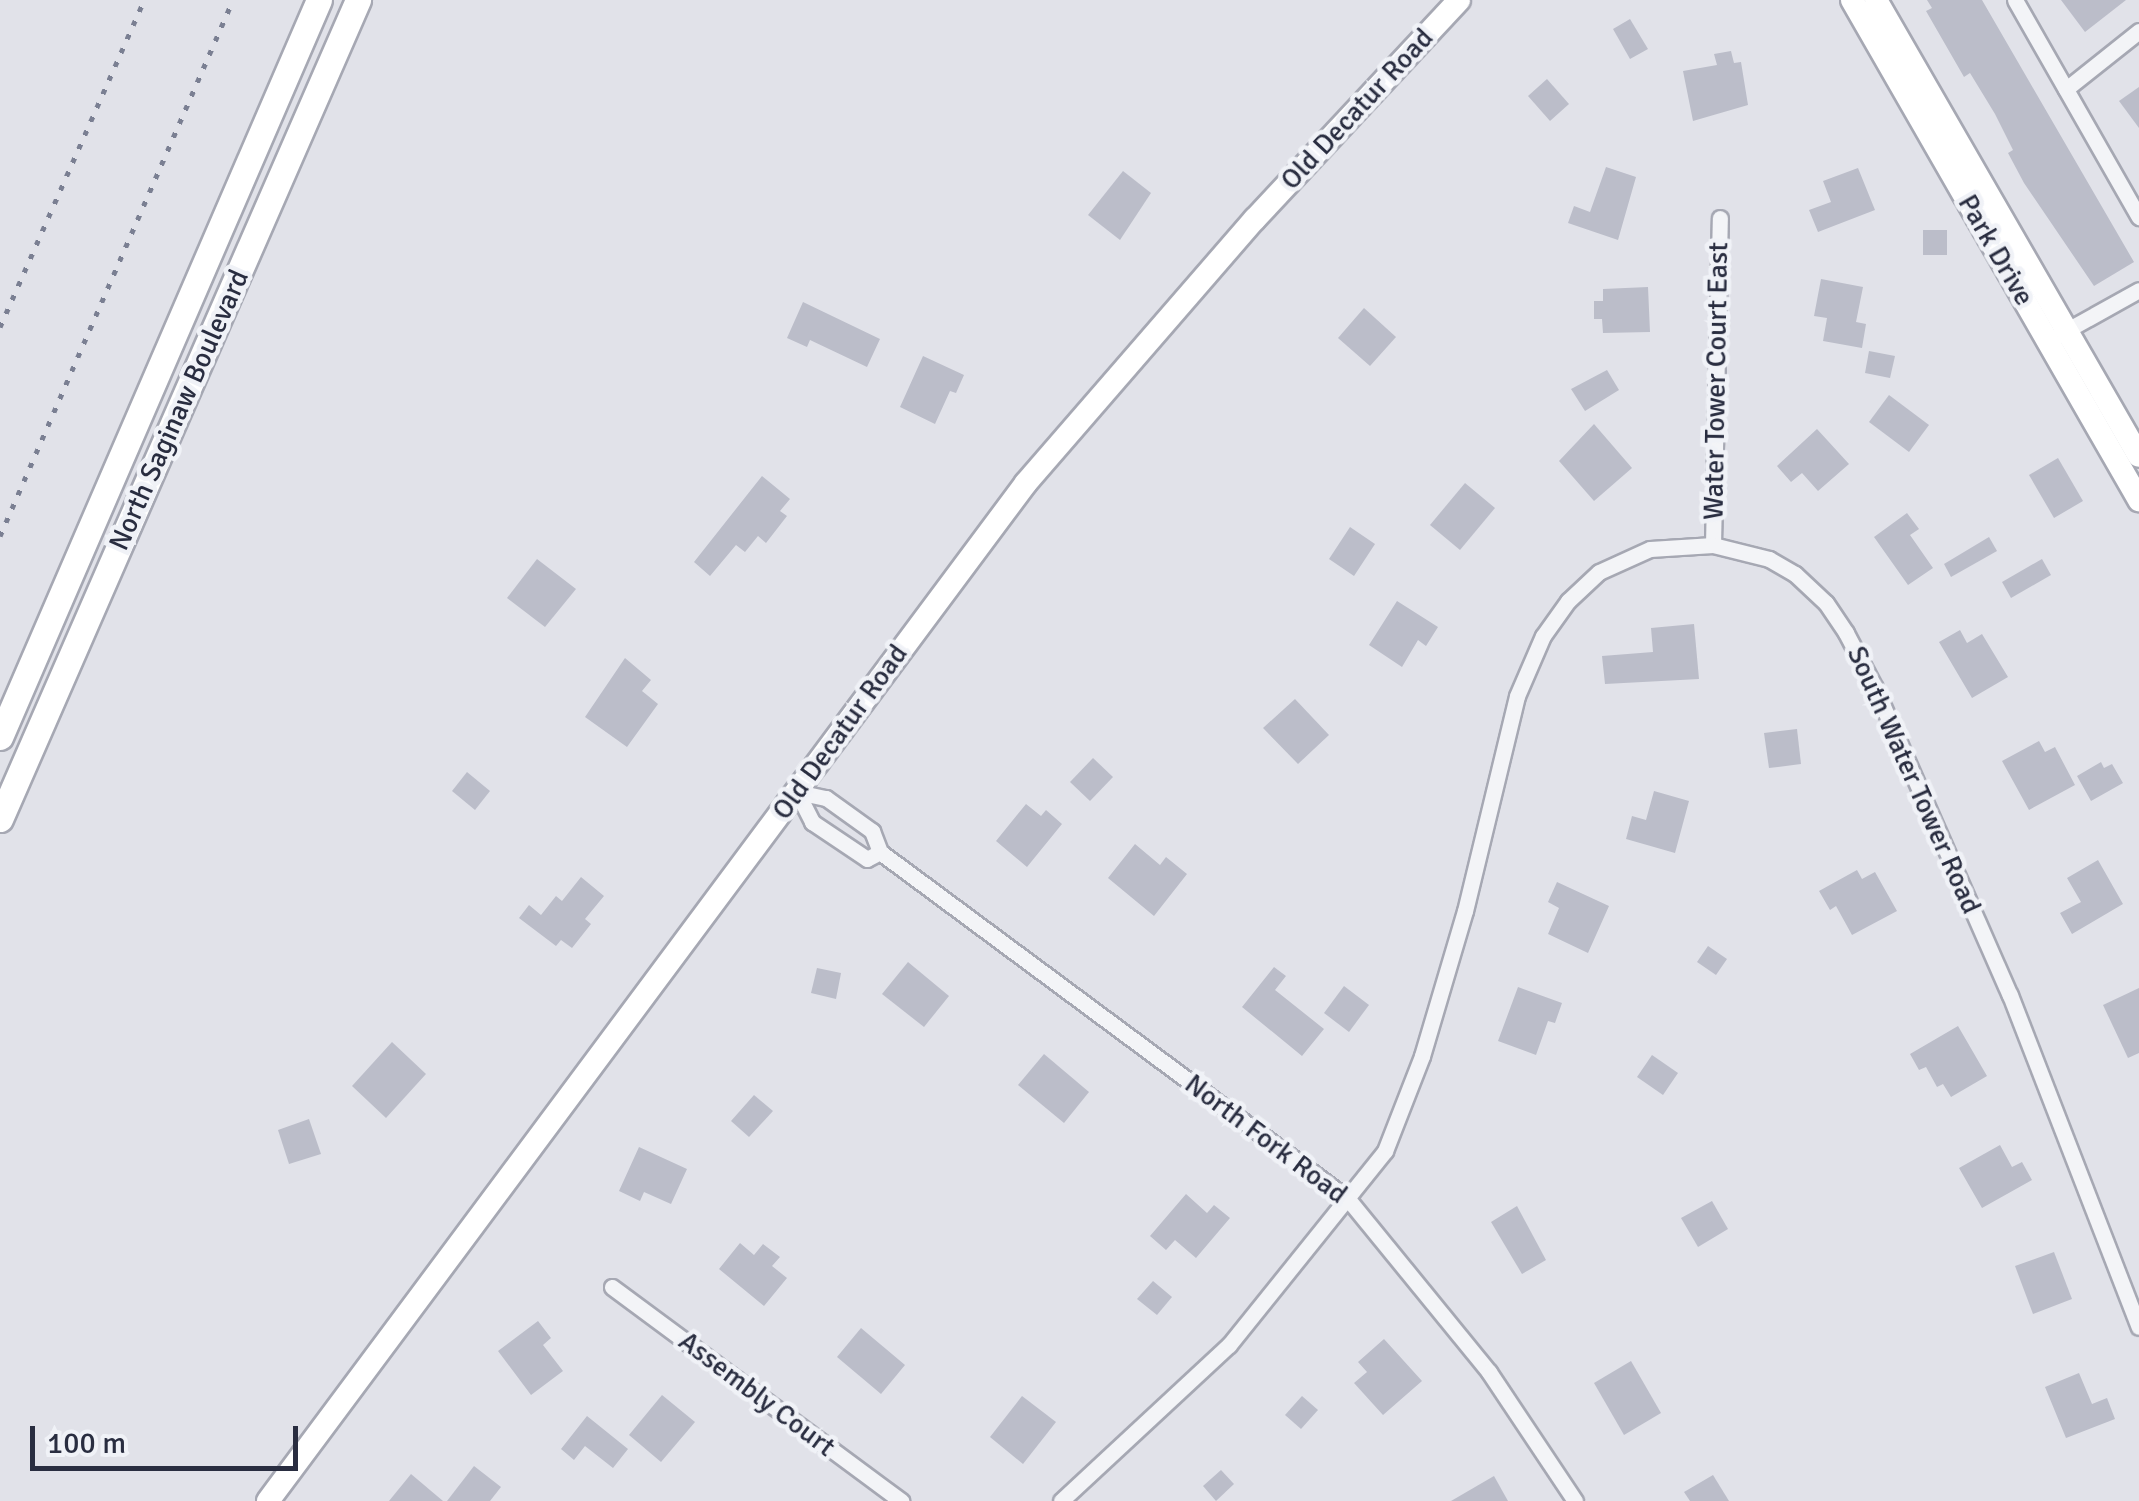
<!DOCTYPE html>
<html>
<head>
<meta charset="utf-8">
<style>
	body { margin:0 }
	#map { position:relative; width:2139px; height:1501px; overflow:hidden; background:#e1e2e9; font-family:Signika,sans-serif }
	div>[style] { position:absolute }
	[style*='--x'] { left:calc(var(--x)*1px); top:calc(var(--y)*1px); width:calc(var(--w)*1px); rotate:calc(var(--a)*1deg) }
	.building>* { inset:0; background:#bbbdc9 }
	.roads { filter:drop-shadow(2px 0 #a6a8b3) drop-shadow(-2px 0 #a6a8b3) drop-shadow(0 2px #a6a8b3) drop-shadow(0 -2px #a6a8b3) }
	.street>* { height:15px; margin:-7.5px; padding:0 7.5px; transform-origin:7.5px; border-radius:7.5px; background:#f3f4f7 }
	.secondary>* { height:22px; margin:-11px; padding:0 11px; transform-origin:11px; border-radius:11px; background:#fff }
	.primary>* { height:25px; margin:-12.5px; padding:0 12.5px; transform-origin:12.5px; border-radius:12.5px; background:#fff }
	.rail>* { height:5px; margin-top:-2.5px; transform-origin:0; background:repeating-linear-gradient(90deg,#7a7f92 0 5px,transparent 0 15px) }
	span { translate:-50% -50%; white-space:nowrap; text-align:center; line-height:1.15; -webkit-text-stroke:9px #f0f2f7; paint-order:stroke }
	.street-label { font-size:28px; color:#292d40 }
	.scale { position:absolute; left:30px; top:1426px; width:268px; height:45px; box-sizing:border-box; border:5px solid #292d40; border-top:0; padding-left:12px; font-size:30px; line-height:35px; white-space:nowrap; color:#292d40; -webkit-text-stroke:8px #f0f2f7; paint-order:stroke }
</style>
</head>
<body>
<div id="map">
	<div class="building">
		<div style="clip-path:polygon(1927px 0,1982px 0,2134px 262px,2094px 286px,2024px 183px,2008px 153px,2013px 150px,1995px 114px,1970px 73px,1964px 77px,1926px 11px,1932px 8px)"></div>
		<div style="clip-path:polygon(2061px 0,2126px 0,2085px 32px)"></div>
		<div style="clip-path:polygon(1630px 19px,1648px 49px,1630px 59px,1613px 29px)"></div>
		<div style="clip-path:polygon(1731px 51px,1734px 63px,1741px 62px,1748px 105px,1693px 121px,1683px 71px,1717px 65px,1714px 54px)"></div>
		<div style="clip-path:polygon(1547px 79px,1569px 104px,1550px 121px,1528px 96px)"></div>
		<div style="clip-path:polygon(2139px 87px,2139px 128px,2119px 101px)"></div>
		<div style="clip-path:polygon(1606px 167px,1636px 177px,1618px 240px,1568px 223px,1574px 206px,1590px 212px)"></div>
		<div style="clip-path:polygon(1858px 168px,1875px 210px,1818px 232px,1809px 210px,1831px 202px,1823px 181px)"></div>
		<div style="clip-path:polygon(1123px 171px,1151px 193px,1120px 240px,1088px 215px)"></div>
		<div style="clip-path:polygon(1923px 230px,1947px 230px,1947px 255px,1923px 255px)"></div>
		<div style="clip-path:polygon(1821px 279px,1863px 287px,1856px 322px,1866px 324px,1862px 348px,1823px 341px,1827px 318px,1814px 316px)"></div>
		<div style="clip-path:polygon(1648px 287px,1650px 332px,1603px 333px,1602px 319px,1594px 319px,1594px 301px,1603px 301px,1603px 289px)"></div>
		<div style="clip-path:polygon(803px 302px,880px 339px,867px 367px,810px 340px,807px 347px,787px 338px)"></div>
		<div style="clip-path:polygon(1364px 308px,1396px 337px,1370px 366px,1338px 338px)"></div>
		<div style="clip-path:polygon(1869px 351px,1895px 356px,1890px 378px,1865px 373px)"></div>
		<div style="clip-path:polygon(923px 356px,964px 375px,956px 393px,950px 391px,935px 424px,900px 407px)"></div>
		<div style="clip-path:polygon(1607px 370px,1619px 390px,1585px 411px,1571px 389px)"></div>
		<div style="clip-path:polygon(1889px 395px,1929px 425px,1909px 452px,1869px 422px)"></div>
		<div style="clip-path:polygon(1594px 424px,1632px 468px,1594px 501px,1559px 461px)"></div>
		<div style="clip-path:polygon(1817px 429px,1849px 464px,1818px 491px,1802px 473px,1791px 482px,1777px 466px)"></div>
		<div style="clip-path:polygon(2058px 458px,2083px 501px,2054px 518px,2029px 475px)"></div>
		<div style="clip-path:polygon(762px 476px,790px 499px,780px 511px,787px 516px,766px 543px,758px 536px,745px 552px,736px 545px,710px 576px,694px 562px)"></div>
		<div style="clip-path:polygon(1465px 483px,1495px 508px,1460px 550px,1430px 525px)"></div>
		<div style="clip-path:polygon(1907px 513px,1919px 529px,1910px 535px,1933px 568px,1908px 585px,1874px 537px)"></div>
		<div style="clip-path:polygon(1350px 527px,1375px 544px,1354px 576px,1329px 559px)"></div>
		<div style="clip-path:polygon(1989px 537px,1997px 551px,1951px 577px,1944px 564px)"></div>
		<div style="clip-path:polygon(537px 559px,576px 589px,545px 627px,507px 598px)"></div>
		<div style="clip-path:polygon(2042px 559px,2051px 575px,2011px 598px,2002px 582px)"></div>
		<div style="clip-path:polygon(1397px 601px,1438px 627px,1426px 646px,1418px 640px,1402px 667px,1369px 645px)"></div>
		<div style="clip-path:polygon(1694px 624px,1699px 679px,1605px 684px,1602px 656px,1653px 652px,1651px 628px)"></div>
		<div style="clip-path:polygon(1960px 630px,1967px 643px,1982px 634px,2008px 677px,1972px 698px,1939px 642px)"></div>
		<div style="clip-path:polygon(625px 658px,651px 680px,642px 691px,658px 704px,627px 747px,585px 717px)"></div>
		<div style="clip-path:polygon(1295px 699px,1329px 735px,1298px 764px,1263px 728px)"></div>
		<div style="clip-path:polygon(1797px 729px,1801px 764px,1769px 768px,1764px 733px)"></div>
		<div style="clip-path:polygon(2039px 741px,2045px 752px,2055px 747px,2075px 785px,2029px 810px,2002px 761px)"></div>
		<div style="clip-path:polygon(1093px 758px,1113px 777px,1090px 801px,1070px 782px)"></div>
		<div style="clip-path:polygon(2101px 762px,2104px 768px,2112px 764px,2123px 783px,2091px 801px,2077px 776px)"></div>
		<div style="clip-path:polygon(467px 772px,490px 791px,475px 810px,452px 791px)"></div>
		<div style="clip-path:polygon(1654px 791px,1689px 801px,1675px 853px,1626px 839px,1632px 816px,1646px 820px)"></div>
		<div style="clip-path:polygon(1026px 804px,1041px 816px,1046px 810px,1062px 824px,1027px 867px,996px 841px)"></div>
		<div style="clip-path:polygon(1135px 844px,1160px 865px,1166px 857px,1187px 874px,1154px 916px,1108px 878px)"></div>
		<div style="clip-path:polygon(2098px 860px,2123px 904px,2072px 934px,2060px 913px,2081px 902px,2067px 878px)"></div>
		<div style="clip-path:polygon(1857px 870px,1862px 879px,1875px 872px,1897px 911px,1852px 935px,1836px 906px,1830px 910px,1819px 891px)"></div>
		<div style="clip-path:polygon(581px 877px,604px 896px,585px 919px,591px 924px,572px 948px,561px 940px,556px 946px,519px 918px,529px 905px,541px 915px,556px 896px,562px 901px)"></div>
		<div style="clip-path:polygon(1557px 882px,1609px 906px,1588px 953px,1548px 934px,1559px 908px,1548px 902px)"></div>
		<div style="clip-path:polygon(1708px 946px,1727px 959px,1716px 975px,1697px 962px)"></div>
		<div style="clip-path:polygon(908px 962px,949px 996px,924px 1027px,882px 994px)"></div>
		<div style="clip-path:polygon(1274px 967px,1286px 976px,1275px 990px,1324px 1029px,1302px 1056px,1242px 1007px)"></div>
		<div style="clip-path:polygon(817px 968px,841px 973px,836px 999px,811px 993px)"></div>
		<div style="clip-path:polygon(1344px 986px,1369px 1005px,1349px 1032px,1324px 1013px)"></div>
		<div style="clip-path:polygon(1518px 987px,1562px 1003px,1555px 1023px,1548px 1021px,1536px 1055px,1498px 1041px)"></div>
		<div style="clip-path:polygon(2139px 988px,2139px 1053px,2128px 1058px,2103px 1005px)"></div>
		<div style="clip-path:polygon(1958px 1026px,1987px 1076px,1951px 1097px,1943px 1084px,1937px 1087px,1926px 1067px,1919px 1070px,1910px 1054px)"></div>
		<div style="clip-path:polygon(392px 1042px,426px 1074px,386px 1118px,352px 1086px)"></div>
		<div style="clip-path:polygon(1044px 1054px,1089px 1092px,1064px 1123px,1018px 1085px)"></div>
		<div style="clip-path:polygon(1652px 1055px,1678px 1073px,1663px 1095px,1637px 1077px)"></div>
		<div style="clip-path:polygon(754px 1095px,773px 1111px,749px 1137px,731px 1121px)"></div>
		<div style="clip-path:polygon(309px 1119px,321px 1154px,289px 1164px,278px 1130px)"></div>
		<div style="clip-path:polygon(2000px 1145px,2012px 1167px,2022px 1162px,2032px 1180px,1982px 1208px,1959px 1168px)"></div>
		<div style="clip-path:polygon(639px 1147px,687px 1169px,671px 1204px,644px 1192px,640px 1201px,619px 1191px)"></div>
		<div style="clip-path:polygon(1186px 1194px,1207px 1213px,1214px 1205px,1230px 1218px,1196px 1258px,1175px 1240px,1166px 1250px,1150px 1236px)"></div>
		<div style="clip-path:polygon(1712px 1201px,1728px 1229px,1698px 1247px,1681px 1218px)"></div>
		<div style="clip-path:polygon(1517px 1206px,1546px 1260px,1522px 1274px,1491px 1222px)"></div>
		<div style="clip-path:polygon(740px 1243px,754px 1255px,763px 1244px,780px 1257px,772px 1266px,787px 1278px,764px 1306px,719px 1269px)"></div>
		<div style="clip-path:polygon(2054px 1252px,2072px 1299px,2033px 1314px,2015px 1266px)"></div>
		<div style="clip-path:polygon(1153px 1281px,1172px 1297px,1157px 1315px,1137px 1299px)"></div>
		<div style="clip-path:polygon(538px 1321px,551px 1338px,543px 1345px,563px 1371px,531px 1395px,498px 1351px)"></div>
		<div style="clip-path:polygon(861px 1328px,905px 1365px,881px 1394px,837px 1357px)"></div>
		<div style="clip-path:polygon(1384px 1339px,1422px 1381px,1383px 1415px,1354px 1383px,1367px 1372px,1358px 1362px)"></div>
		<div style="clip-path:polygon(1631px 1361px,1661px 1413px,1624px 1435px,1594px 1383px)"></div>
		<div style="clip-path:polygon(2079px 1373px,2092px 1404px,2107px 1398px,2115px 1419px,2066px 1438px,2045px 1387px)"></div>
		<div style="clip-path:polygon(662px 1395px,695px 1422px,661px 1462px,629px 1435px)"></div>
		<div style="clip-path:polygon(1022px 1396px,1056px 1422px,1023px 1464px,990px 1437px)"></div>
		<div style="clip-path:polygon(1302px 1396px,1318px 1410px,1301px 1429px,1285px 1415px)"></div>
		<div style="clip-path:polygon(587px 1416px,628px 1449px,613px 1468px,585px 1446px,574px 1460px,561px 1449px)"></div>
		<div style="clip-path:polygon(474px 1466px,501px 1487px,490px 1501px,447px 1501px)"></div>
		<div style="clip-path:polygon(1221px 1470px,1234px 1484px,1216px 1501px,1203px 1486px)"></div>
		<div style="clip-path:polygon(411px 1474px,443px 1501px,389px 1501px)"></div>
		<div style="clip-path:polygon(1713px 1475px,1729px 1501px,1690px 1501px,1684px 1492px)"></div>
		<div style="clip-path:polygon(1494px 1476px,1508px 1501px,1451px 1501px)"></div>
	</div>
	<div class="roads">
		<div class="street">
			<div style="--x:2015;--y:0;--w:250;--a:60.3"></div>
			<div style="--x:2066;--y:89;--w:93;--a:-38.5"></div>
			<div style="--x:2060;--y:334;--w:90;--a:-29.1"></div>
			<div style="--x:1713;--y:545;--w:327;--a:-88.8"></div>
			<div style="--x:797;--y:792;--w:30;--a:12"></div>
			<div style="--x:826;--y:798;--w:57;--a:35.7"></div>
			<div style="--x:872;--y:831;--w:22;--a:69"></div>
			<div style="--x:880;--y:852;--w:583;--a:36.56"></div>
			<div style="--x:1348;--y:1199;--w:223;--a:50.8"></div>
			<div style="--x:1489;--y:1372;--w:155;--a:56.3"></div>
			<div style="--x:797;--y:792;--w:34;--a:63"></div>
			<div style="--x:812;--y:822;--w:66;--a:33.9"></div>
			<div style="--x:867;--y:859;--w:15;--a:-28"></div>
			<div style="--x:612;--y:1287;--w:360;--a:36.5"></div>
			<div style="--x:1061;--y:1501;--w:229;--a:-42.9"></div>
			<div style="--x:1229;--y:1345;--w:249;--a:-51.2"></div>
			<div style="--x:1385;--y:1151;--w:102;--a:-68.7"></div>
			<div style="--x:1422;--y:1056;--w:151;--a:-73.5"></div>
			<div style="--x:1465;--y:911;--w:221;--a:-76.4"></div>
			<div style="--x:1517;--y:696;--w:65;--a:-66.6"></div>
			<div style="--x:1543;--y:636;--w:43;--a:-54.5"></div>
			<div style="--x:1568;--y:601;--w:42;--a:-43.1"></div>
			<div style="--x:1599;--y:572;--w:56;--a:-24.3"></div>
			<div style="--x:1650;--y:549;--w:63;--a:-3.6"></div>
			<div style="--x:1713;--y:545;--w:58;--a:14"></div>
			<div style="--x:1769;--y:559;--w:30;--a:30"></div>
			<div style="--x:1795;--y:574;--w:42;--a:43.1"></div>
			<div style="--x:1826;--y:603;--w:36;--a:56"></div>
			<div style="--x:1846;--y:633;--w:62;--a:62.2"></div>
			<div style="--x:1875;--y:688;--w:335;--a:66.3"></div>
			<div style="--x:2010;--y:995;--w:356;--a:68.8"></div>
		</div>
		<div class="secondary">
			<div style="--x:1852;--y:0;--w:577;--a:60.14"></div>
			<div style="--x:1876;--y:0;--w:526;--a:60.03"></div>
			<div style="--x:268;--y:1501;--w:1269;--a:-53.33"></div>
			<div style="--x:1026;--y:483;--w:349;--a:-49.1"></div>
			<div style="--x:1255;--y:219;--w:299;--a:-47"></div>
		</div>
		<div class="primary">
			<div style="--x:0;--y:737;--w:803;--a:-66.6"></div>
			<div style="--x:0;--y:819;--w:894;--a:-66.39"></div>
		</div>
	</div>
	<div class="rail">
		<div style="--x:0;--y:327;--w:357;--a:-66.2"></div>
		<div style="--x:0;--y:536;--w:584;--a:-66.51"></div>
	</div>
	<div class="street-label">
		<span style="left:1357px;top:109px;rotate:-47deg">Old Decatur Road</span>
		<span style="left:1996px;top:250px;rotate:60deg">Park Drive</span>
		<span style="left:1716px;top:381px;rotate:-89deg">Water Tower Court East</span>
		<span style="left:179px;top:410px;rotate:-66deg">North Saginaw Boulevard</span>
		<span style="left:840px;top:732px;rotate:-54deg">Old Decatur Road</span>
		<span style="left:1914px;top:780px;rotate:66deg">South Water Tower Road</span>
		<span style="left:1266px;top:1139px;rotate:37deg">North Fork Road</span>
		<span style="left:757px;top:1394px;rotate:37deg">Assembly Court</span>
	</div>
	<div class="scale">100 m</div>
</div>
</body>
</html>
